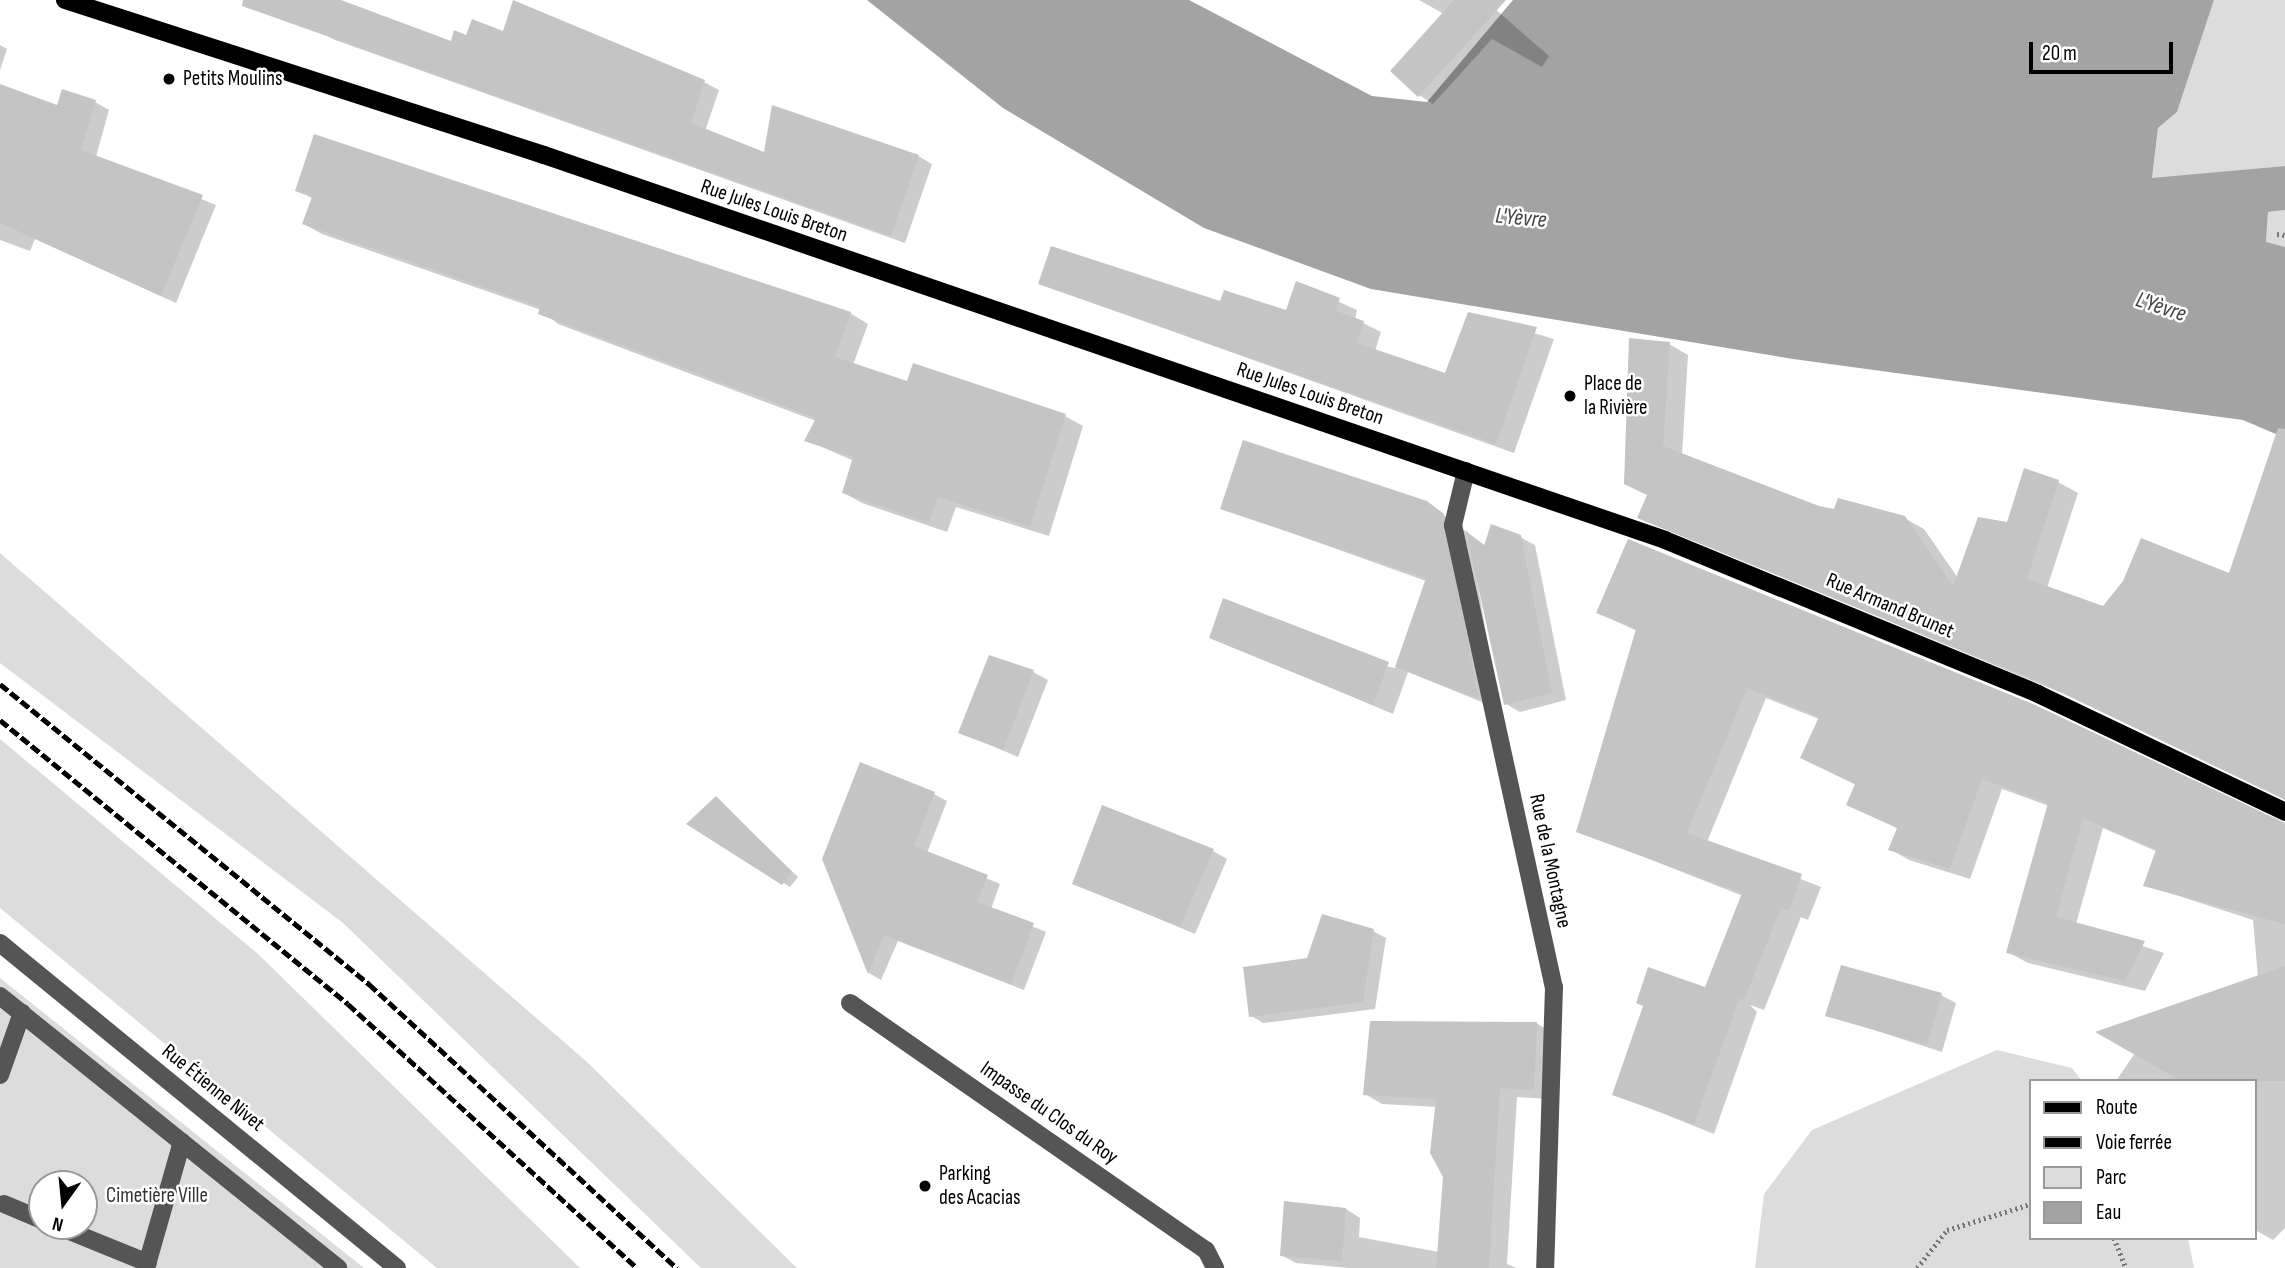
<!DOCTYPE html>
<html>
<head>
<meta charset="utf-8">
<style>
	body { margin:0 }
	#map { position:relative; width:2285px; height:1268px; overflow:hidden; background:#fff; font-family:"Sofia Sans Condensed",sans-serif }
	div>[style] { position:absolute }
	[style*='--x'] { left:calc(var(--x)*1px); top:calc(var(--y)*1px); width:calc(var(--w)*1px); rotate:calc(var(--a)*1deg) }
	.green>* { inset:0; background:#dcdcdc }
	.water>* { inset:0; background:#a3a3a3 }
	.shadow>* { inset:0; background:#0003 }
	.building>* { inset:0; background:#c4c4c4 }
	.path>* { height:4.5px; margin-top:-2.25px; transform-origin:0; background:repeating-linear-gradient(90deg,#777 0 2px,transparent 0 5.5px) }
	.minor>* { height:18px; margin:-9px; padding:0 9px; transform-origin:9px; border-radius:9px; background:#555 }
	.major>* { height:18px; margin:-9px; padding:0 9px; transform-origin:9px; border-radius:9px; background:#000 }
	.rail>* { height:5px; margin-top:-2.5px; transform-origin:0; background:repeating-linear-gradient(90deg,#000 0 10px,transparent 0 13.5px) }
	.dots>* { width:19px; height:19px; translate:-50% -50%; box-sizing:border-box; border:4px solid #fff; border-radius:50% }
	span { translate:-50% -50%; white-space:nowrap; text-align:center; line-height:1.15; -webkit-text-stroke:5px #fff; paint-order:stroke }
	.poi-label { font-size:21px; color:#000 }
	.left { translate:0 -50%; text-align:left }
	.street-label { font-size:21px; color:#000 }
	.park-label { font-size:21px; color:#333 }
	.water-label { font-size:23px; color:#444; font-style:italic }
	.legend { position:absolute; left:2029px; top:1079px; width:228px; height:161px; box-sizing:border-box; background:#fff; border:2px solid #999; margin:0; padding:9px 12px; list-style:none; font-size:21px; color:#000 }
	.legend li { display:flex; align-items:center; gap:14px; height:35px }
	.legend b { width:35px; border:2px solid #999 }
	.north { position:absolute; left:28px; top:1170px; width:70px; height:70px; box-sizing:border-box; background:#fff; border:2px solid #999; border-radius:50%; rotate:195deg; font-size:19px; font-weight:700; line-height:28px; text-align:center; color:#000 }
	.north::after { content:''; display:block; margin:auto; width:24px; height:32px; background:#000; clip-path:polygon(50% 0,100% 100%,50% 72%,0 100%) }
	.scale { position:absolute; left:2029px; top:42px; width:144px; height:32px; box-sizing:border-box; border:4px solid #000; border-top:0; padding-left:9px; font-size:21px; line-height:24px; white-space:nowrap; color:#000; -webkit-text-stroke:5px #fff; paint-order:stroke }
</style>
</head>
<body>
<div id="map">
	<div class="green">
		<div style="clip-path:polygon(2214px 0,2285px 0,2285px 166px,2152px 179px,2158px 128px,2177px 112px)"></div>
		<div style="clip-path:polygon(2285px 210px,2285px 247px,2266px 243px,2268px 212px)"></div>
		<div style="clip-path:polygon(0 553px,587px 1062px,797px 1268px,701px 1268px,343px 923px,0 663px)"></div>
		<div style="clip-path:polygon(0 739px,258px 954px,580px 1268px,437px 1268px,0 908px)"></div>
		<div style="clip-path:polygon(evenodd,0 978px,364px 1268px,0 1268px,0 978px,42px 1184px,84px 1184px,84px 1226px,42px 1226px,42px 1184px)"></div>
		<div style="clip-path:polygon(1997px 1050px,2072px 1068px,2082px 1081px,2031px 1081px,2031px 1238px,2188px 1238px,2194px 1268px,1755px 1268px,1764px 1194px,1812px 1130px)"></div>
	</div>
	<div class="water">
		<div style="clip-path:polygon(867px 0,1189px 0,1372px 96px,1427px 102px,1513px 0,2214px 0,2177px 112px,2158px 128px,2152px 178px,2285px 166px,2285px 210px,2268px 212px,2266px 242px,2285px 247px,2285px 438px,2243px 420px,1793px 359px,1371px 289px,1204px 228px,1003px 108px)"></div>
	</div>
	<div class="shadow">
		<div style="clip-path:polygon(294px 0,337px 0,453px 43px,467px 37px,704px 82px,719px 90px,705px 131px,765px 155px,918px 156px,932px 164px,905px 243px,335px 40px,303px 23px)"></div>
		<div style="clip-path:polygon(1419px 0,1485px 0,1549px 56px,1542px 67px,1492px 39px,1433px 104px,1419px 95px,1444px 14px)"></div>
		<div style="clip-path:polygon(0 45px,7px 49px,0 70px)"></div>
		<div style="clip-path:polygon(0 86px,58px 107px,95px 102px,109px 110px,96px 157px,216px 205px,176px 303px,35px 239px,30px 251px,0 240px)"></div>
		<div style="clip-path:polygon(298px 190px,850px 313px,868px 324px,853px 365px,908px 383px,1065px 416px,1083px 426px,1049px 536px,956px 507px,947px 532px,862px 503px,844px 493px,854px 461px,806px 440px,816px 421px,558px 324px,541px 310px,322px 234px,304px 224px,313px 199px)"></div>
		<div style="clip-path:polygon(1297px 283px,1357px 310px,1355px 319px,1381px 332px,1375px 351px,1446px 375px,1469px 314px,1554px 339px,1514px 453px,1040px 284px,1287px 312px)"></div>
		<div style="clip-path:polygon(1669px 344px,1688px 355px,1682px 455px,1819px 508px,1904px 518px,1924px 529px,1958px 578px,2058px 482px,2078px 493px,2047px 588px,2103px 609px,2230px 576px,2285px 487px,2285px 800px,2064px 694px,1639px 517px,1648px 496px)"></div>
		<div style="clip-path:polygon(1427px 503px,1486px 546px,1520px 537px,1535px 545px,1566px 700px,1520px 712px,1506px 704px,1470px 539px,1499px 709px,1408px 672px,1393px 714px,1211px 637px,1396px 668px,1426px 581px,1222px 508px)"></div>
		<div style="clip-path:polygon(1598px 613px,2285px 823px,2285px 1228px,2273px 1240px,2255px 1230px,2255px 1081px,2116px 1081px,2135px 1053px,2258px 978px,2253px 920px,2145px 885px,2158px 852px,2103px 828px,2076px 924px,2164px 953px,2145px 991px,2028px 963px,2008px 952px,2049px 806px,2002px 789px,1970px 879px,1909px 860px,1890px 849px,1899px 829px,1848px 804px,1856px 785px,1802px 758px,1819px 719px,1766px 698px,1707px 842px,1821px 887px,1808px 920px,1801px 917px,1764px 1010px,1750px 1005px,1757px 1012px,1714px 1134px,1614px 1094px,1706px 989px,1743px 896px,1578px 831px,1637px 631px)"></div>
		<div style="clip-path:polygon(1033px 672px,1048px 680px,1018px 757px,960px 732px)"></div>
		<div style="clip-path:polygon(934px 794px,947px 801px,927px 853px,1000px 884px,991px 909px,1046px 932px,1024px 990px,898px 941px,881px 980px,869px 973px,824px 859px)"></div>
		<div style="clip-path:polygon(716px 798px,798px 877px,790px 887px,688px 824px)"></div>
		<div style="clip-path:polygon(1213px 851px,1227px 859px,1195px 934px,1074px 883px)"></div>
		<div style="clip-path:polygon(1373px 931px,1386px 938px,1375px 1009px,1263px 1023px,1250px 1015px,1309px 960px)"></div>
		<div style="clip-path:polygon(1941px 995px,1956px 1003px,1942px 1052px,1828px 1015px)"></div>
		<div style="clip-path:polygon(1536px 1023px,1553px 1033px,1550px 1099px,1517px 1097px,1507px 1264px,1517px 1268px,1348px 1268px,1296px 1263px,1281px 1255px,1346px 1209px,1360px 1218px,1359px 1237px,1439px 1252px,1444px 1177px,1437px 1107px,1382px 1104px,1365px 1094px)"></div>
	</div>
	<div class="building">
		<div style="clip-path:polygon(243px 0,341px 0,451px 41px,454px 30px,466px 35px,472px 19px,503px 31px,513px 0,705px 80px,691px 123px,764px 152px,772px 105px,919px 155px,891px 236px,242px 6px)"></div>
		<div style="clip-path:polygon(1454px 0,1506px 0,1418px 97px,1390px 71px)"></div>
		<div style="clip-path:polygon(0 84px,57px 105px,62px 89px,96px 100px,81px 150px,203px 195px,161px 296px,0 223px)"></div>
		<div style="clip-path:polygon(314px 134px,851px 312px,835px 357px,907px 381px,913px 363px,1066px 414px,1030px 527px,938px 497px,929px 523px,842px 493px,853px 457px,804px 441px,816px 418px,538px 314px,540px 307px,302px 224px,312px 197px,295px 191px)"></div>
		<div style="clip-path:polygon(1051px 246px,1220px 301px,1224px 290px,1286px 310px,1296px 281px,1340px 298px,1336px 311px,1364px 321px,1357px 343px,1445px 373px,1468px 312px,1537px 327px,1496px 444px,1038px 284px)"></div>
		<div style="clip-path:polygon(1629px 338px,1670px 342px,1663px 446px,1819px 506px,1834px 509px,1838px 498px,1905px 516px,1953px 586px,1978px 517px,2007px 522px,2024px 468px,2059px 480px,2027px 579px,2103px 606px,2123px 581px,2141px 538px,2229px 573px,2278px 428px,2285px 429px,2285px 799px,2042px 683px,1637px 518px,1647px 495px,1624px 484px)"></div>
		<div style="clip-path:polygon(1243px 440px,1427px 501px,1444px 514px,1479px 699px,1395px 667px,1426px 578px,1220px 509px)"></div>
		<div style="clip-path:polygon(1491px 524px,1521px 535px,1552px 693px,1504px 705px,1466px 531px,1484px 546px)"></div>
		<div style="clip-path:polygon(1628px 539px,2033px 704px,2285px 823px,2285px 924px,2143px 886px,2156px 850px,2083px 818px,2056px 917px,2145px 941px,2125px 981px,2006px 953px,2048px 803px,1982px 779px,1950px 869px,1888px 850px,1897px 828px,1846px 805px,1855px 784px,1800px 758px,1819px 717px,1747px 688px,1687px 833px,1802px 874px,1789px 911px,1781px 908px,1744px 1000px,1725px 994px,1739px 999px,1694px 1124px,1612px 1095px,1643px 1006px,1636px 1003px,1648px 967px,1705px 987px,1742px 893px,1576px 832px,1636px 629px,1596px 613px)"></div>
		<div style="clip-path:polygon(1223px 598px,1389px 662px,1373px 705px,1209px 638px)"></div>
		<div style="clip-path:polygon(989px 655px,1034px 670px,1003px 750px,958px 733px)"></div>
		<div style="clip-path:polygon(860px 762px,935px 792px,914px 846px,988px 875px,977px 902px,1034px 923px,1011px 984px,884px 935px,868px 974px,822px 859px)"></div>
		<div style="clip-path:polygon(716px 796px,792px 872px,782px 885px,686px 824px)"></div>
		<div style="clip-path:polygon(1102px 805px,1214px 849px,1180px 927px,1072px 884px)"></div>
		<div style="clip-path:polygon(1322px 914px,1374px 929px,1363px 1002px,1249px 1017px,1243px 967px,1307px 958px)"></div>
		<div style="clip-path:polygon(1841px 965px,1942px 993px,1927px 1045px,1825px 1016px)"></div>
		<div style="clip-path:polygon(2285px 966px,2285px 1081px,2181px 1081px,2095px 1032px)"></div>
		<div style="clip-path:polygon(1370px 1021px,1537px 1022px,1534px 1090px,1500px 1088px,1489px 1268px,1436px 1268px,1443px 1177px,1430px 1153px,1436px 1099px,1363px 1095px)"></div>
		<div style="clip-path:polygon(1284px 1201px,1346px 1208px,1342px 1261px,1280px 1256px)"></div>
	</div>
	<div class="path">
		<div style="--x:2277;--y:234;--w:8;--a:7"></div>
		<div style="--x:2114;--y:1238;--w:32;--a:68"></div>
		<div style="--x:1917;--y:1268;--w:48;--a:-51.7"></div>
		<div style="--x:1947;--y:1230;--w:88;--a:-17.2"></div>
	</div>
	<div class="minor">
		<div style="--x:1466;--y:471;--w:56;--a:103.5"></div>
		<div style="--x:1453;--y:525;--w:473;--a:77.7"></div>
		<div style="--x:1554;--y:987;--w:281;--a:91.8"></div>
		<div style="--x:0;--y:943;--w:513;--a:39.31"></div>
		<div style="--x:0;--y:996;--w:434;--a:38.8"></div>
		<div style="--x:850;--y:1003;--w:433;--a:34.8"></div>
		<div style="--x:1206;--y:1250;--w:20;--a:63"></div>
		<div style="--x:0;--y:1075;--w:66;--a:-70.5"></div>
		<div style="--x:4;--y:1204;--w:41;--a:22.8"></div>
		<div style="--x:57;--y:1226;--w:98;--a:22.1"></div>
		<div style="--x:146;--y:1268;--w:131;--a:-74.1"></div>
	</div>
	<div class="major">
		<div style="--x:65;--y:0;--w:503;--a:17.93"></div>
		<div style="--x:544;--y:155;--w:1185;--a:18.95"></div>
		<div style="--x:1665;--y:540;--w:404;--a:22.4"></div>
		<div style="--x:2038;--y:694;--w:274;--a:25.5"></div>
	</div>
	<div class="rail">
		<div style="--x:0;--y:684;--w:476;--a:39.1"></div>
		<div style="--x:369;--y:984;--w:419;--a:42.7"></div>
		<div style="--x:0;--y:720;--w:449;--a:39.2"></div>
		<div style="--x:348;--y:1004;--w:391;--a:42.4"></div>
	</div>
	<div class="dots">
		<div style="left:169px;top:79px;background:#000"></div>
		<div style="left:1570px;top:396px;background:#000"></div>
		<div style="left:925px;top:1186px;background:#000"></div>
	</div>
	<div class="poi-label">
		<span class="left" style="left:183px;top:79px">Petits Moulins</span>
		<span class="left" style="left:1584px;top:396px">Place de<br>la Rivière</span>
		<span class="left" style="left:939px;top:1186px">Parking<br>des Acacias</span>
	</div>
	<div class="street-label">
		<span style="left:774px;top:211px;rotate:19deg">Rue Jules Louis Breton</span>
		<span style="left:1310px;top:394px;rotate:19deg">Rue Jules Louis Breton</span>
		<span style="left:1890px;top:606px;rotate:23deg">Rue Armand Brunet</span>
		<span style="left:1550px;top:861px;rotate:78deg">Rue de la Montagne</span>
		<span style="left:213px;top:1088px;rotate:39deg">Rue Étienne Nivet</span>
		<span style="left:1049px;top:1113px;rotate:35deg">Impasse du Clos du Roy</span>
	</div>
	<div class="park-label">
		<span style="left:157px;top:1196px">Cimetière Ville</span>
	</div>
	<div class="water-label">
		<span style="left:1521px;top:218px;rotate:5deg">L'Yèvre</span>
		<span style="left:2161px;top:307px;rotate:18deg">L'Yèvre</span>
	</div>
	<ul class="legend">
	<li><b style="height:9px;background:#000"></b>Route</li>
	<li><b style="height:9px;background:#000"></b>Voie ferrée</li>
	<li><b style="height:19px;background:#dcdcdc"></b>Parc</li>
	<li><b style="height:19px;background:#a3a3a3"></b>Eau</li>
	</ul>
	<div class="north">N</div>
	<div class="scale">20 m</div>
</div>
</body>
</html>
